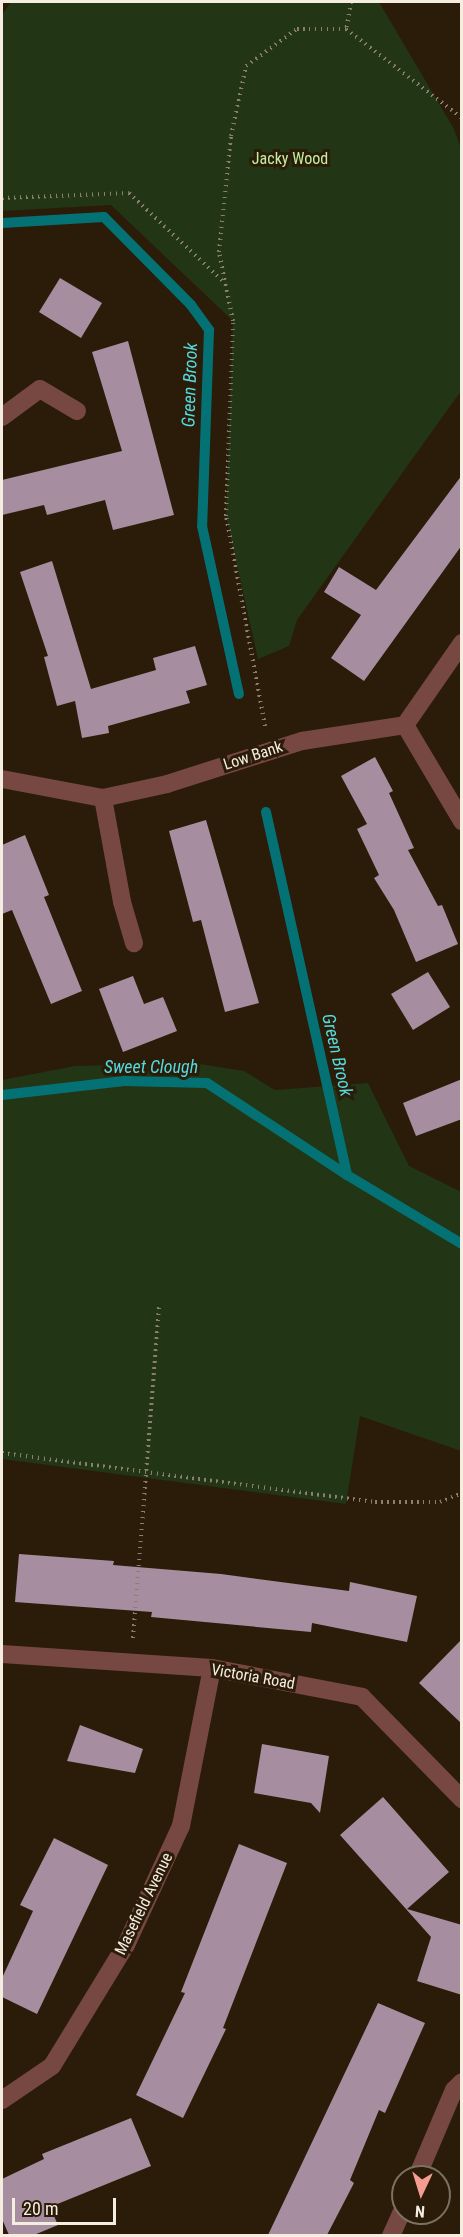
<!DOCTYPE html>
<html>
<head>
<meta charset="utf-8">
<style>
	body { margin:0 }
	#map { position:relative; width:463px; height:2237px; overflow:hidden; background:#2a1c09; font-family:"Roboto Condensed",sans-serif }
	div>[style] { position:absolute }
	[style*='--x'] { left:calc(var(--x)*1px); top:calc(var(--y)*1px); width:calc(var(--w)*1px); rotate:calc(var(--a)*1deg) }
	.green>* { inset:0; background:#223514 }
	.stream>* { height:10px; margin:-5px; padding:0 5px; transform-origin:5px; border-radius:5px; background:#047275 }
	.building>* { inset:0; background:#a68ea0 }
	.path>* { height:4px; margin-top:-2px; transform-origin:0; background:repeating-linear-gradient(90deg,#8a7e6f 0 1.5px,transparent 0 6px) }
	.street>* { height:18px; margin:-9px; padding:0 9px; transform-origin:9px; border-radius:9px; background:#774842 }
	span { translate:-50% -50%; white-space:nowrap; text-align:center; line-height:1.15; -webkit-text-stroke:6px #2a1c09; paint-order:stroke }
	.park-label { font-size:16px; color:#c1f0a1 }
	.street-label { font-size:16px; color:#f6ede1 }
	.water-label { font-size:18px; color:#55dade; font-style:italic }
	.frame { position:absolute; inset:0; border:3px solid #f6ede1; pointer-events:none }
	.north { position:absolute; left:391px; top:2165px; width:60px; height:60px; box-sizing:border-box; background:#2a1c09; border:2px solid #7c705f; border-radius:50%; rotate:184deg; font-size:16px; font-weight:700; line-height:24px; text-align:center; color:#f6ede1 }
	.north::after { content:''; display:block; margin:auto; width:21px; height:27px; background:#f59d90; clip-path:polygon(50% 0,100% 100%,50% 72%,0 100%) }
	.scale { position:absolute; left:12px; top:2198px; width:104px; height:27px; box-sizing:border-box; border:3px solid #f6ede1; border-top:0; padding-left:8px; font-size:18px; line-height:21px; white-space:nowrap; color:#f6ede1; -webkit-text-stroke:4px #2a1c09; paint-order:stroke }
</style>
</head>
<body>
<div id="map">
	<div class="green">
		<div style="clip-path:polygon(11px 2px,379px 2px,454px 129px,462px 152px,461px 391px,297px 620px,289px 646px,258px 659px,226px 516px,233px 321px,111px 205px,2px 211px,2px 15px)"></div>
		<div style="clip-path:polygon(194px 1063px,244px 1071px,275px 1090px,368px 1083px,409px 1166px,461px 1192px,461px 1451px,360px 1416px,346px 1504px,2px 1459px,2px 1080px,75px 1066px)"></div>
	</div>
	<div class="stream">
		<div style="--x:2;--y:223;--w:102;--a:-3.4"></div>
		<div style="--x:104;--y:217;--w:124;--a:45.3"></div>
		<div style="--x:191;--y:305;--w:31;--a:54"></div>
		<div style="--x:209;--y:330;--w:196;--a:92"></div>
		<div style="--x:202;--y:526;--w:172;--a:77.6"></div>
		<div style="--x:266;--y:812;--w:372;--a:77.4"></div>
		<div style="--x:347;--y:1175;--w:134;--a:31"></div>
		<div style="--x:2;--y:1095;--w:123;--a:-6.5"></div>
		<div style="--x:124;--y:1081;--w:83;--a:1.4"></div>
		<div style="--x:207;--y:1083;--w:168;--a:33.3"></div>
	</div>
	<div class="building">
		<div style="clip-path:polygon(60px 278px,102px 303px,81px 338px,39px 312px)"></div>
		<div style="clip-path:polygon(128px 341px,174px 515px,113px 530px,105px 500px,47px 515px,44px 505px,2px 515px,2px 480px,122px 451px,92px 352px)"></div>
		<div style="clip-path:polygon(462px 475px,462px 545px,364px 681px,331px 658px,361px 615px,324px 592px,339px 567px,376px 590px)"></div>
		<div style="clip-path:polygon(52px 561px,91px 689px,156px 670px,153px 658px,195px 646px,207px 685px,186px 691px,190px 703px,108px 726px,109px 733px,82px 738px,75px 701px,57px 706px,44px 657px,48px 656px,20px 572px)"></div>
		<div style="clip-path:polygon(375px 757px,393px 791px,389px 793px,414px 848px,408px 850px,438px 906px,442px 905px,458px 944px,416px 962px,394px 910px,374px 878px,379px 875px,357px 829px,367px 824px,341px 776px)"></div>
		<div style="clip-path:polygon(206px 820px,259px 1003px,225px 1012px,201px 920px,193px 922px,169px 831px)"></div>
		<div style="clip-path:polygon(25px 835px,49px 895px,44px 897px,82px 991px,51px 1004px,12px 910px,2px 914px,2px 845px)"></div>
		<div style="clip-path:polygon(428px 972px,450px 1007px,413px 1030px,391px 994px)"></div>
		<div style="clip-path:polygon(133px 976px,144px 1004px,163px 997px,177px 1031px,123px 1052px,99px 989px)"></div>
		<div style="clip-path:polygon(462px 1079px,462px 1119px,416px 1136px,403px 1103px)"></div>
		<div style="clip-path:polygon(19px 1554px,114px 1561px,113px 1565px,221px 1574px,349px 1591px,350px 1582px,417px 1596px,407px 1642px,312px 1623px,311px 1632px,151px 1617px,152px 1612px,15px 1602px)"></div>
		<div style="clip-path:polygon(462px 1639px,462px 1724px,419px 1683px)"></div>
		<div style="clip-path:polygon(80px 1725px,143px 1749px,135px 1773px,67px 1761px)"></div>
		<div style="clip-path:polygon(262px 1744px,329px 1756px,320px 1813px,311px 1803px,254px 1793px)"></div>
		<div style="clip-path:polygon(383px 1797px,449px 1872px,407px 1909px,462px 1925px,462px 1995px,417px 1981px,431px 1937px,340px 1835px)"></div>
		<div style="clip-path:polygon(54px 1838px,108px 1865px,37px 2014px,2px 1997px,2px 1978px,33px 1911px,20px 1905px)"></div>
		<div style="clip-path:polygon(239px 1844px,287px 1863px,223px 2028px,226px 2029px,183px 2118px,136px 2095px,185px 1993px,181px 1992px)"></div>
		<div style="clip-path:polygon(378px 2003px,425px 2023px,385px 2113px,379px 2110px,350px 2180px,354px 2183px,327px 2235px,268px 2235px)"></div>
		<div style="clip-path:polygon(131px 2118px,151px 2166px,50px 2207px,58px 2225px,34px 2235px,9px 2235px,2px 2219px,2px 2179px,44px 2159px,42px 2154px)"></div>
	</div>
	<div class="path">
		<div style="--x:351;--y:2;--w:27;--a:100"></div>
		<div style="--x:346;--y:29;--w:146;--a:37.5"></div>
		<div style="--x:2;--y:198;--w:127;--a:-2.3"></div>
		<div style="--x:129;--y:193;--w:132;--a:43.2"></div>
		<div style="--x:265;--y:726;--w:214;--a:-100.5"></div>
		<div style="--x:226;--y:516;--w:195;--a:-87.9"></div>
		<div style="--x:233;--y:321;--w:70;--a:-101.5"></div>
		<div style="--x:219;--y:252;--w:117;--a:-84.1"></div>
		<div style="--x:231;--y:136;--w:72;--a:-77.9"></div>
		<div style="--x:246;--y:66;--w:63;--a:-36"></div>
		<div style="--x:297;--y:29;--w:49;--a:0"></div>
		<div style="--x:2;--y:1453;--w:376;--a:7.5"></div>
		<div style="--x:375;--y:1502;--w:65;--a:0"></div>
		<div style="--x:440;--y:1502;--w:24;--a:-22"></div>
		<div style="--x:133;--y:1638;--w:332;--a:-85.5"></div>
	</div>
	<div class="street">
		<div style="--x:2;--y:417;--w:47;--a:-36.4"></div>
		<div style="--x:40;--y:389;--w:43;--a:30.7"></div>
		<div style="--x:405;--y:725;--w:100;--a:-55.2"></div>
		<div style="--x:2;--y:779;--w:103;--a:10.7"></div>
		<div style="--x:103;--y:798;--w:66;--a:-12.3"></div>
		<div style="--x:167;--y:784;--w:142;--a:-17.7"></div>
		<div style="--x:302;--y:741;--w:104;--a:-8.8"></div>
		<div style="--x:405;--y:725;--w:112;--a:59.3"></div>
		<div style="--x:103;--y:798;--w:106;--a:79.6"></div>
		<div style="--x:122;--y:902;--w:43;--a:73.7"></div>
		<div style="--x:2;--y:1654;--w:210;--a:3.8"></div>
		<div style="--x:212;--y:1668;--w:153;--a:10.9"></div>
		<div style="--x:362;--y:1697;--w:143;--a:45.6"></div>
		<div style="--x:2;--y:2100;--w:60;--a:-34.2"></div>
		<div style="--x:52;--y:2066;--w:142;--a:-58.6"></div>
		<div style="--x:126;--y:1945;--w:131;--a:-65.2"></div>
		<div style="--x:181;--y:1826;--w:161;--a:-78.9"></div>
		<div style="--x:417;--y:2177;--w:95;--a:-67"></div>
		<div style="--x:454;--y:2090;--w:11;--a:-45"></div>
		<div style="--x:391;--y:2236;--w:30;--a:-66"></div>
	</div>
	<div class="park-label">
		<span style="left:290px;top:159px">Jacky Wood</span>
	</div>
	<div class="street-label">
		<span style="left:253px;top:756px;rotate:-18deg">Low Bank</span>
		<span style="left:253px;top:1677px;rotate:10deg">Victoria Road</span>
		<span style="left:144px;top:1904px;rotate:-64deg">Masefield Avenue</span>
	</div>
	<div class="water-label">
		<span style="left:190px;top:385px;rotate:-88deg">Green Brook</span>
		<span style="left:337px;top:1055px;rotate:77deg">Green Brook</span>
		<span style="left:151px;top:1067px">Sweet Clough</span>
	</div>
	<div class="frame"></div>
	<div class="north">N</div>
	<div class="scale">20 m</div>
</div>
</body>
</html>
